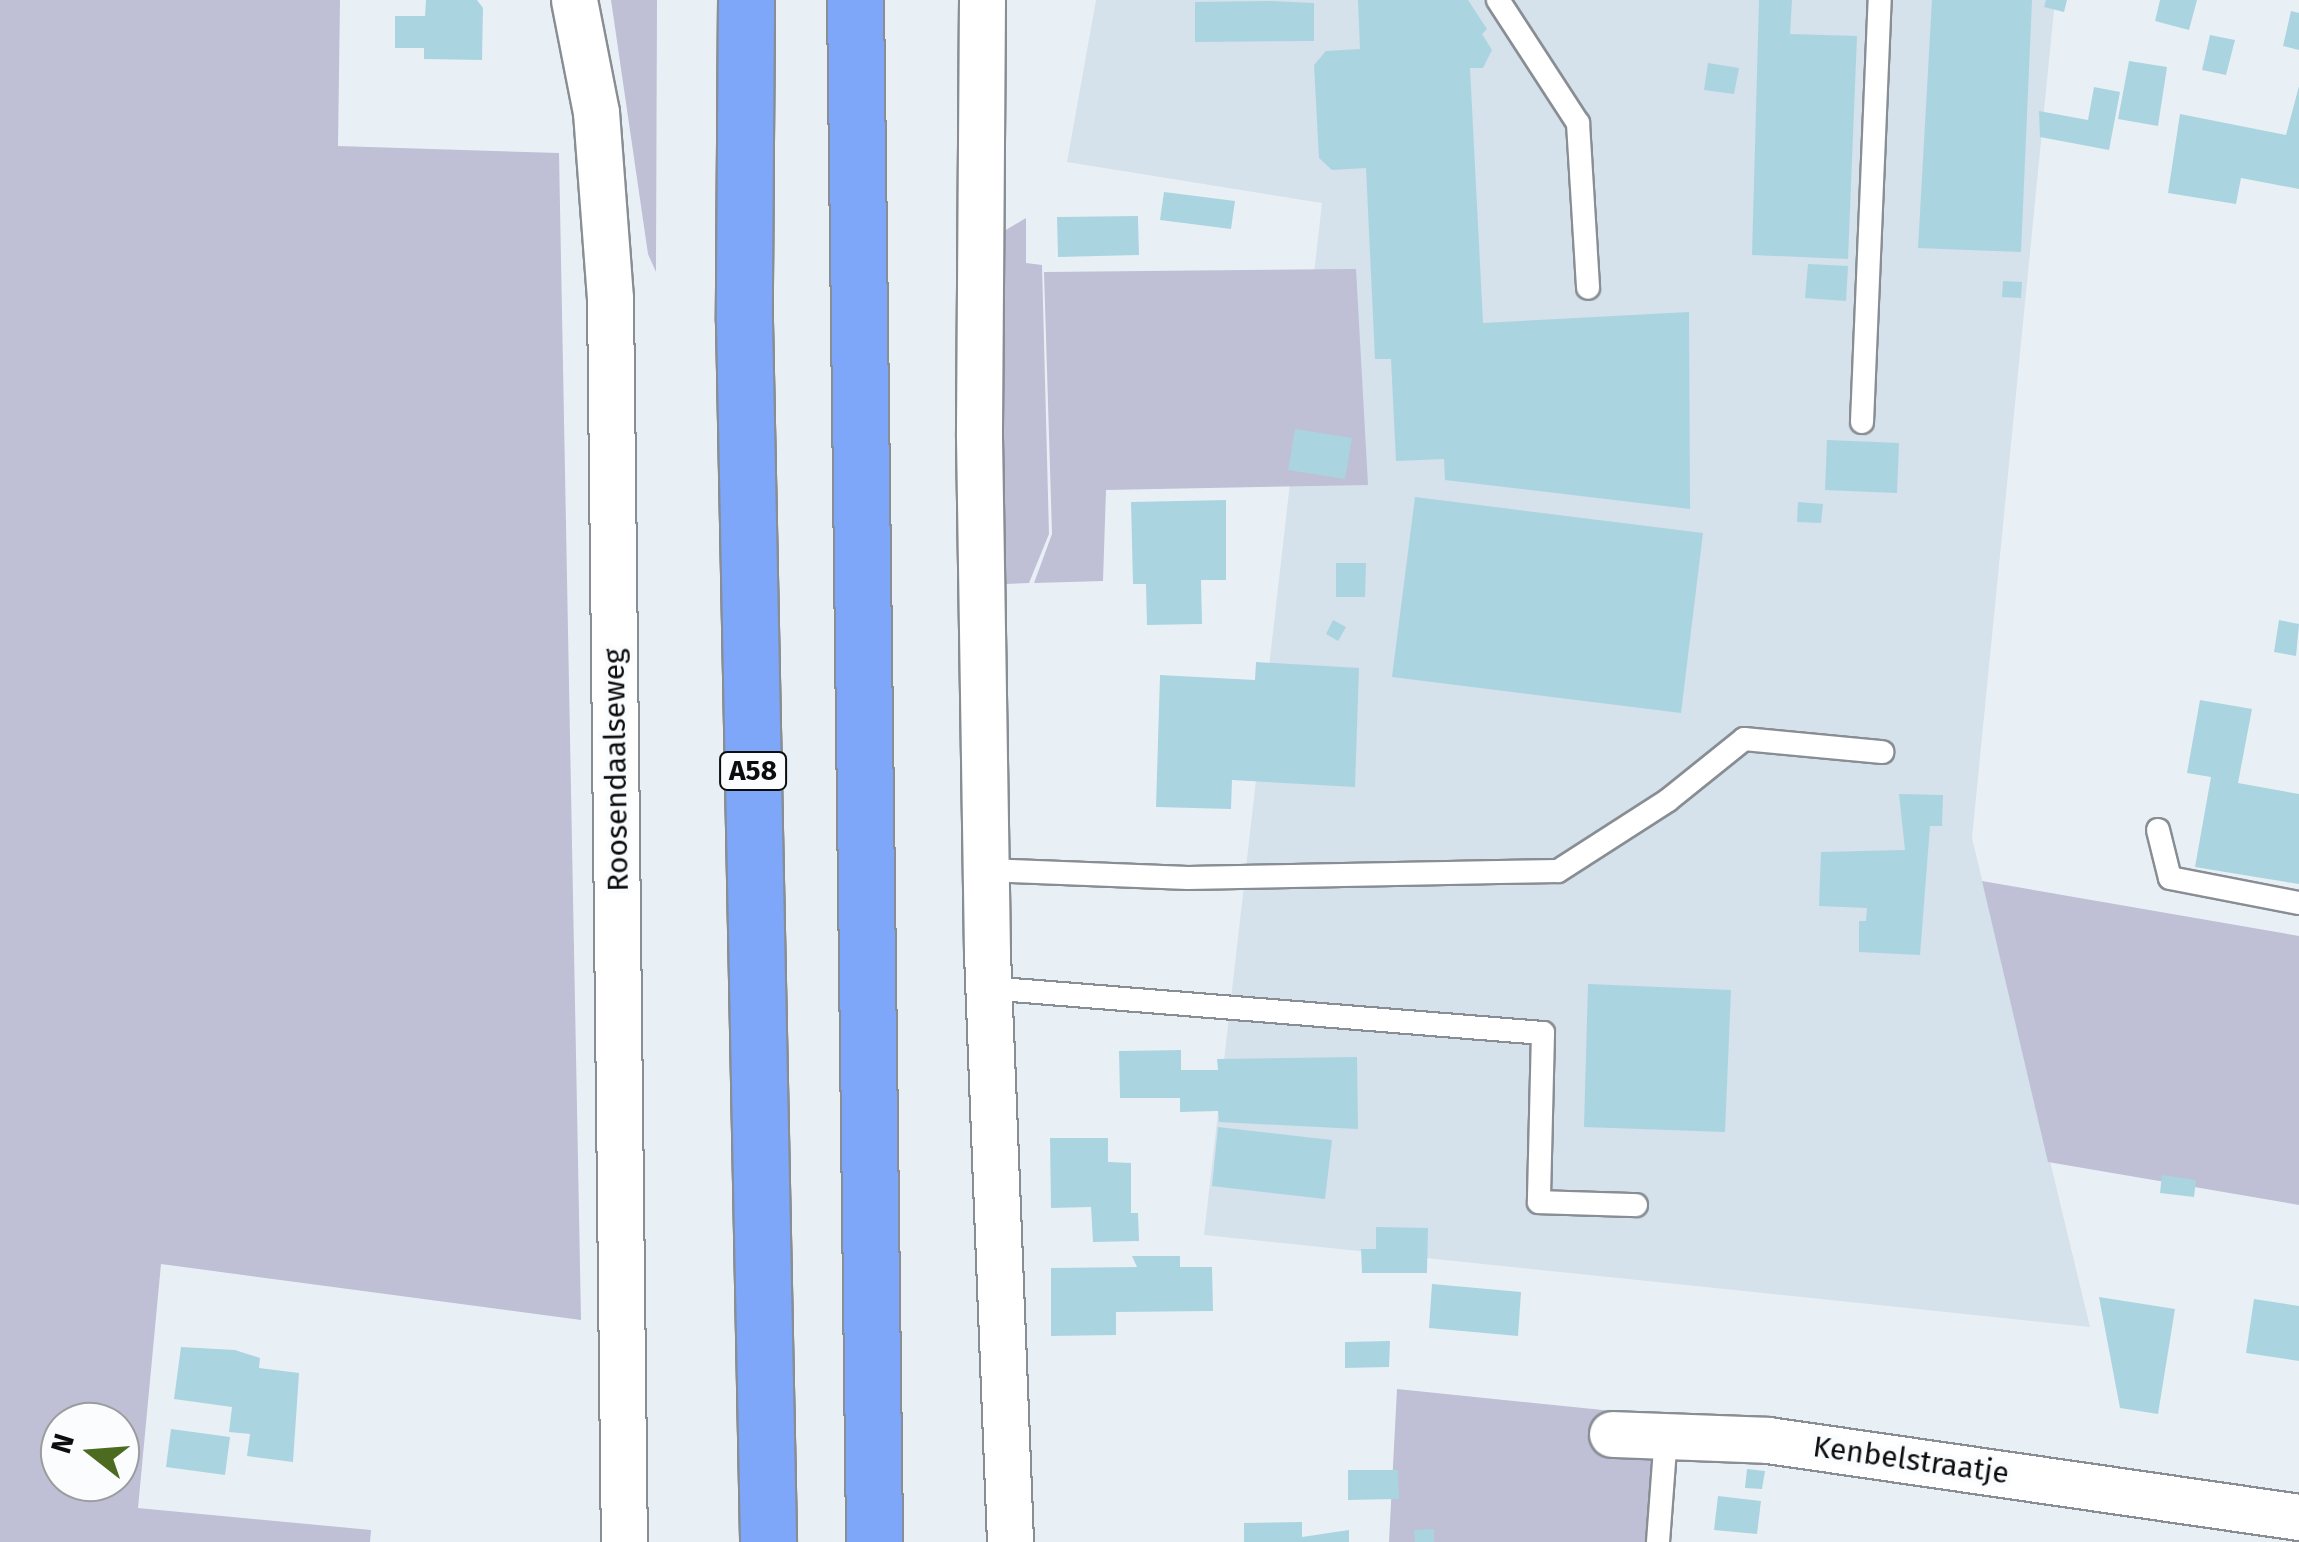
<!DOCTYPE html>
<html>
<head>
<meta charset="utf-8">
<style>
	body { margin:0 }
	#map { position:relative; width:2299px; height:1542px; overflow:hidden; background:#e9f0f5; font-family:"Fira Sans",sans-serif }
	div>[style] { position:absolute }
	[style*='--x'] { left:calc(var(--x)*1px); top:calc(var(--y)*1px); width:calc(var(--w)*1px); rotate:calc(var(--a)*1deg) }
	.built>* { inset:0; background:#d5e1eb }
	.green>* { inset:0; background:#bfbfd6 }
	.building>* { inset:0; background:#abd4e1 }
	.roads { filter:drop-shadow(2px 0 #888e93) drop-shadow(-2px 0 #888e93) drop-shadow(0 2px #888e93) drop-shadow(0 -2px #888e93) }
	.lane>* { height:22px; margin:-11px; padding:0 11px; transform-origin:11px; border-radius:11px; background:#fff }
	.street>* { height:45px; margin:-22.5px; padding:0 22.5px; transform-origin:22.5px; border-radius:22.5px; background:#fff }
	.highway>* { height:55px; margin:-27.5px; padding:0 27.5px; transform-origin:27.5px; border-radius:27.5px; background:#7fa7f9 }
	span { translate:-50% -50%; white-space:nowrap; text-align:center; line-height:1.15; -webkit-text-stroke:9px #fafcfe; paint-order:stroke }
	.shield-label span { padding:2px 8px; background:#fafcfe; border:2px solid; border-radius:8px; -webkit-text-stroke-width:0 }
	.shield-label { font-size:28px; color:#0b0d0f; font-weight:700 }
	.street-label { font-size:30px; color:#0b0d0f }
	.north { position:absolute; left:40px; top:1402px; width:100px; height:100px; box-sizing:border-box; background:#fafcfe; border:2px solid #9a9c9e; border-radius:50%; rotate:287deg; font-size:28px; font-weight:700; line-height:40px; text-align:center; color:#0b0d0f }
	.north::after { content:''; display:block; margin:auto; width:35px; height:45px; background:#4c6b20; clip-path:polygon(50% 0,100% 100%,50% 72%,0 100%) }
</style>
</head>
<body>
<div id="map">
	<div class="built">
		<div style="clip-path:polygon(1096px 0,2055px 0,1972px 838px,2090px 1327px,1204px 1235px,1322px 203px,1067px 162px)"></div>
	</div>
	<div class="green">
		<div style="clip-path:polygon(evenodd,0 0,340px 0,338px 146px,559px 153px,581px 1320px,161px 1264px,138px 1508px,371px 1530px,370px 1542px,0 1542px,0 0,60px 1422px,120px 1422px,120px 1482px,60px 1482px,60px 1422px)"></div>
		<div style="clip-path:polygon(611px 0,657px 0,656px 272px,648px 254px)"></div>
		<div style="clip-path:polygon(1026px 218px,1026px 263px,1042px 265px,1049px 534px,1029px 583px,1006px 584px,999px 234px)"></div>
		<div style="clip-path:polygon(1356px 269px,1368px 485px,1106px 490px,1103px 581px,1034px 583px,1052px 534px,1044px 272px)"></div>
		<div style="clip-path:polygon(1982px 881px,2299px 936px,2299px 1205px,2048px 1162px)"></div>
		<div style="clip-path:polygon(1397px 1389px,1662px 1416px,1652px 1542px,1389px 1542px)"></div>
	</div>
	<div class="building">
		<div style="clip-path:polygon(426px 0,477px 0,483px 8px,482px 60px,424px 59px,424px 48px,395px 48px,395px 16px,425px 16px)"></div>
		<div style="clip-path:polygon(1358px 0,1468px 0,1487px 29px,1482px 34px,1492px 50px,1483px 68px,1470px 68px,1483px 323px,1689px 312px,1690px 509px,1445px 480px,1444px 459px,1396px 461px,1391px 359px,1375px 359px,1366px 168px,1332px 170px,1319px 158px,1314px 65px,1326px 51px,1360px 49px)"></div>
		<div style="clip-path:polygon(1759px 0,1792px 0,1790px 34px,1857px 36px,1848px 259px,1752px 255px)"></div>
		<div style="clip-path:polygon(1932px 0,2032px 0,2021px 252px,1918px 248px)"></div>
		<div style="clip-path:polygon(2046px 0,2067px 0,2064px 12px,2044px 7px)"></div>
		<div style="clip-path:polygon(2160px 0,2197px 0,2189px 30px,2155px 21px)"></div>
		<div style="clip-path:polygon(1269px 1px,1314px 3px,1314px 41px,1195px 42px,1195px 2px)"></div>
		<div style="clip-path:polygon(2291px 11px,2299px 13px,2299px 50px,2283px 46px)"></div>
		<div style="clip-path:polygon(2210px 35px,2235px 40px,2226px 75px,2202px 70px)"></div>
		<div style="clip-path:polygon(2129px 61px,2167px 67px,2158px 126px,2118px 119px)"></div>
		<div style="clip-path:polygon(1708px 63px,1739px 68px,1734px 94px,1704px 90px)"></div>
		<div style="clip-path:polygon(2299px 86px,2299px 189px,2241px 178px,2236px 204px,2168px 193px,2180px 114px,2286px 135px)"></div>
		<div style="clip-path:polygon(2094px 87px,2120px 92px,2109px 150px,2040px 137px,2039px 111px,2088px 120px)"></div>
		<div style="clip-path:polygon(1164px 192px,1235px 201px,1231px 229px,1160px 220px)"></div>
		<div style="clip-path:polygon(1138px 216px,1139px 255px,1058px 257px,1057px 217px)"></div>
		<div style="clip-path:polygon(1808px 264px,1848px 266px,1846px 301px,1805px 298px)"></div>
		<div style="clip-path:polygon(2003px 281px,2022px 282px,2021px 298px,2002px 297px)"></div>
		<div style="clip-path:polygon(1295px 429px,1352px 438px,1345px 479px,1288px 470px)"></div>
		<div style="clip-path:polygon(1827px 440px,1899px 443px,1897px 493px,1825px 490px)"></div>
		<div style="clip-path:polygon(1415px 497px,1703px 533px,1681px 713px,1392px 677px)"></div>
		<div style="clip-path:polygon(1226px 500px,1226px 580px,1201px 580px,1202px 624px,1147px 625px,1146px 584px,1133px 584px,1131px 502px)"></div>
		<div style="clip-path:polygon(1798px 502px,1823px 504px,1821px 523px,1797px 522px)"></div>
		<div style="clip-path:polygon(1336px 563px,1366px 563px,1365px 597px,1336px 597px)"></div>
		<div style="clip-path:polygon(1333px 620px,1346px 627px,1338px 641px,1326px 634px)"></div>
		<div style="clip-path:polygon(2279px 620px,2299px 624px,2296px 656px,2274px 652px)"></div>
		<div style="clip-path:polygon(1256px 662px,1359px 668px,1355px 787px,1232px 780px,1231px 809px,1156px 807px,1160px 675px,1255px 680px)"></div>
		<div style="clip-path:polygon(2200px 700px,2252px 709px,2238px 783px,2299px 794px,2299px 884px,2195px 867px,2211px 777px,2187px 773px)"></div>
		<div style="clip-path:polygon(1899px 794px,1943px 795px,1942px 826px,1930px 826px,1920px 955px,1859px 952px,1859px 921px,1866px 921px,1867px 908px,1819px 906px,1821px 852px,1905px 850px)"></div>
		<div style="clip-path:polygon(1588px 984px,1731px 990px,1725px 1132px,1584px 1127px)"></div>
		<div style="clip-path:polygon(1181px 1050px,1181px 1070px,1218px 1070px,1217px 1059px,1357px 1057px,1358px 1129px,1219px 1122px,1218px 1111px,1180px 1112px,1180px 1098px,1120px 1098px,1119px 1051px)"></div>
		<div style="clip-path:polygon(1218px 1127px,1332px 1140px,1325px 1199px,1212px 1186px)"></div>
		<div style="clip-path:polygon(1050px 1138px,1108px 1138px,1108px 1162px,1131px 1163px,1131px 1213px,1138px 1213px,1139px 1241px,1093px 1242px,1091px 1207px,1051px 1208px)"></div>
		<div style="clip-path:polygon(2162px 1175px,2196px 1180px,2194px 1197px,2160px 1193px)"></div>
		<div style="clip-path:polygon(1376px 1227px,1428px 1228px,1427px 1273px,1362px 1273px,1361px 1249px,1376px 1249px)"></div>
		<div style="clip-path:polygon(1132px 1256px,1180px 1256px,1180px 1267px,1212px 1267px,1213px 1311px,1116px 1312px,1116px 1335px,1051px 1336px,1051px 1268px,1137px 1267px)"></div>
		<div style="clip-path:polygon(1432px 1284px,1521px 1292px,1518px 1336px,1429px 1328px)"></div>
		<div style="clip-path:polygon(2099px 1297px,2175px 1309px,2158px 1414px,2120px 1408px)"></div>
		<div style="clip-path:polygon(2254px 1299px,2299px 1306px,2299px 1361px,2246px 1353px)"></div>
		<div style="clip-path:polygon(1390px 1341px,1389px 1367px,1345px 1368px,1345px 1342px)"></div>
		<div style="clip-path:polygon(181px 1347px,235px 1350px,260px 1358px,259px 1368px,299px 1373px,293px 1462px,247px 1456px,250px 1434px,229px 1432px,232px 1407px,174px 1399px)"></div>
		<div style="clip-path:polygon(171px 1429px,230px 1437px,225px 1475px,166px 1467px)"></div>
		<div style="clip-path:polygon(1747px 1469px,1765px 1471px,1762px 1489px,1745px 1488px)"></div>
		<div style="clip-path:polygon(1348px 1470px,1398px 1470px,1399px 1499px,1348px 1500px)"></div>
		<div style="clip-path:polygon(1718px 1496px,1761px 1501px,1757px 1534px,1714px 1530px)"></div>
		<div style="clip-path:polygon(1302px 1522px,1302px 1537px,1349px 1530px,1349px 1542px,1244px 1542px,1244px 1523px)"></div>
		<div style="clip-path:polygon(1434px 1529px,1434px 1542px,1415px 1542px,1414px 1530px)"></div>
	</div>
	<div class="roads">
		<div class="lane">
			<div style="--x:1498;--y:0;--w:147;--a:57"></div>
			<div style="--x:1578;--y:123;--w:165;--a:86.5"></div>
			<div style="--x:1862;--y:422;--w:422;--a:-87.6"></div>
			<div style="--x:2158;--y:830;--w:49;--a:76"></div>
			<div style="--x:2170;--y:878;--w:131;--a:11"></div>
			<div style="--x:986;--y:870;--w:202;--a:2.3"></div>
			<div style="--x:1188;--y:878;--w:370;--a:-1.1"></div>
			<div style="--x:1558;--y:871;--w:130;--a:-32.7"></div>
			<div style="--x:1667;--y:801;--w:99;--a:-38.8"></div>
			<div style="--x:1744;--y:739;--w:139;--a:5.4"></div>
			<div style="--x:988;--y:988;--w:557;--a:4.64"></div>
			<div style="--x:1543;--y:1033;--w:169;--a:91.4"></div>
			<div style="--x:1539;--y:1202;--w:97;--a:1.8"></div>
			<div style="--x:1658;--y:1542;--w:106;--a:-85.7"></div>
		</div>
		<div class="street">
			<div style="--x:574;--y:0;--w:114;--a:78.9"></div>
			<div style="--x:596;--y:112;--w:187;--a:85.7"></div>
			<div style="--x:610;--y:298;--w:1244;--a:89.36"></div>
			<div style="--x:982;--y:0;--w:437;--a:90.4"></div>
			<div style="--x:979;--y:437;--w:516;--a:89.11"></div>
			<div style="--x:987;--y:953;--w:589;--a:87.76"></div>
			<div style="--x:1612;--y:1434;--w:156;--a:2.2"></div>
			<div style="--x:1768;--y:1440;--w:537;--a:8.25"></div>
		</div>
		<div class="highway">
			<div style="--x:746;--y:0;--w:321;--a:90.4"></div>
			<div style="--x:744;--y:321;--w:1221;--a:88.87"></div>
			<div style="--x:855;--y:0;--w:1542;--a:89.29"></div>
		</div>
	</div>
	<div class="shield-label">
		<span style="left:753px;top:771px">A58</span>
	</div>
	<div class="street-label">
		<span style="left:616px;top:770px;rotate:-91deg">Roosendaalseweg</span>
		<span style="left:1911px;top:1460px;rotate:8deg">Kenbelstraatje</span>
	</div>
	<div class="north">N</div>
</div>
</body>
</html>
